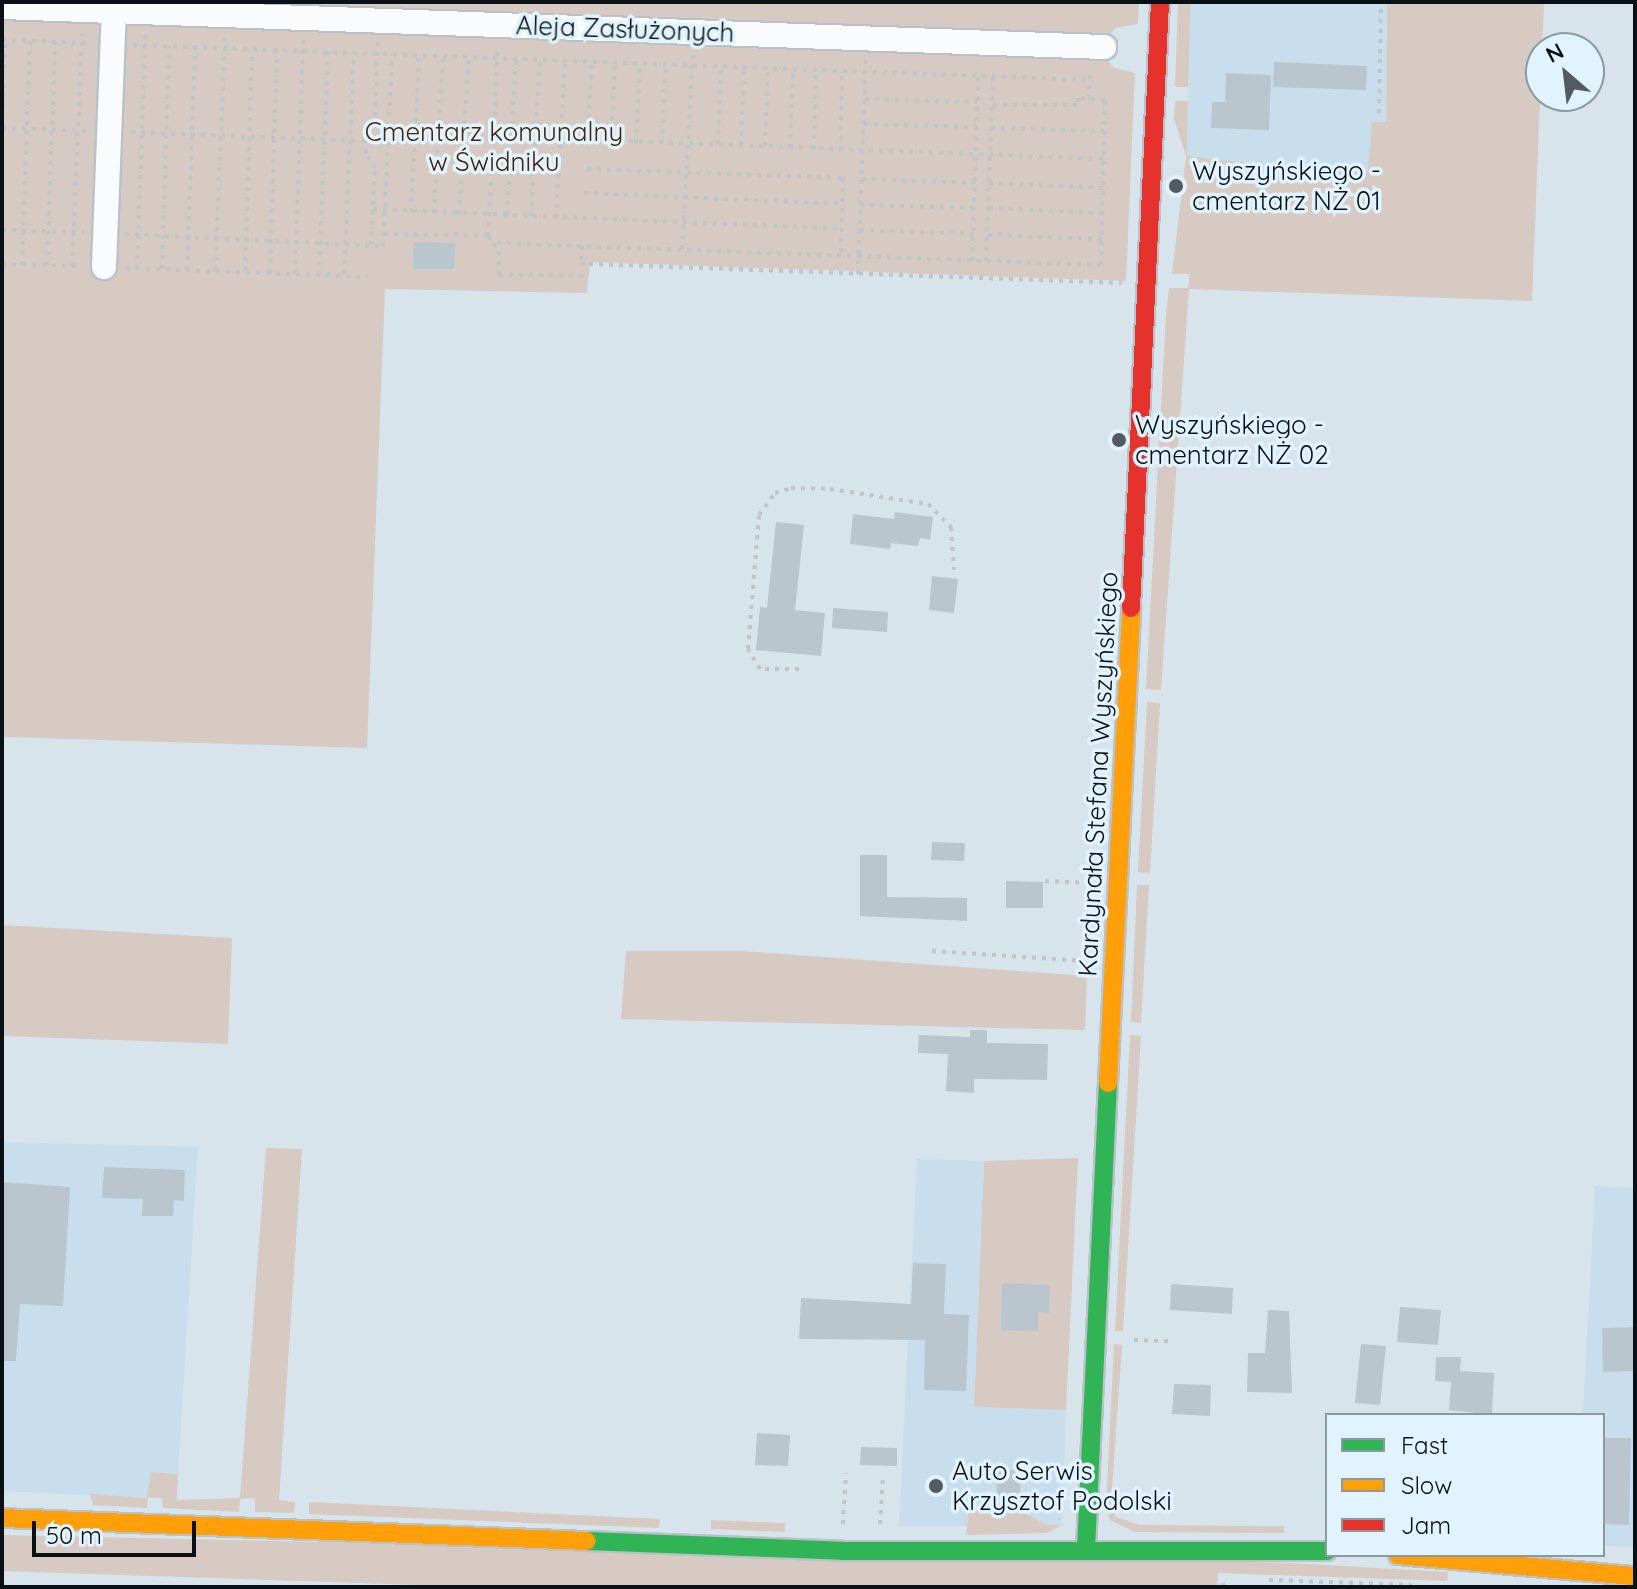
<!DOCTYPE html>
<html>
<head>
<meta charset="utf-8">
<style>
	body { margin:0 }
	#map { position:relative; width:1637px; height:1589px; overflow:hidden; background:#d8e4ec; font-family:Quicksand,sans-serif }
	div>[style] { position:absolute }
	[style*='--x'] { left:calc(var(--x)*1px); top:calc(var(--y)*1px); width:calc(var(--w)*1px); rotate:calc(var(--a)*1deg) }
	.built>* { inset:0; background:#c8deec }
	.green>* { inset:0; background:#d6cac3 }
	.building>* { inset:0; background:#bac6ce }
	.path>* { height:4px; margin-top:-2px; transform-origin:0; background:repeating-linear-gradient(90deg,#c0c5c8 0 4px,transparent 0 10px) }
	.roads { filter:drop-shadow(2px 0 #b9c2c9) drop-shadow(-2px 0 #b9c2c9) drop-shadow(0 2px #b9c2c9) drop-shadow(0 -2px #b9c2c9) }
	.street>* { height:24px; margin:-12px; padding:0 12px; transform-origin:12px; border-radius:12px; background:#f9fbfc }
	.fast>* { height:18px; margin:-9px; padding:0 9px; transform-origin:9px; border-radius:9px; background:#30b455 }
	.slow>* { height:18px; margin:-9px; padding:0 9px; transform-origin:9px; border-radius:9px; background:#ff9f0a }
	.jam>* { height:18px; margin:-9px; padding:0 9px; transform-origin:9px; border-radius:9px; background:#e5322d }
	.dots>* { width:22px; height:22px; translate:-50% -50%; box-sizing:border-box; border:4px solid #e1f3fe; border-radius:50% }
	span { translate:-50% -50%; white-space:nowrap; text-align:center; line-height:1.15; -webkit-text-stroke:7px #e1f3fe; paint-order:stroke }
	.street-label { font-size:26px; color:#0a1116 }
	.park-label { font-size:26px; color:#472409 }
	.poi-label { font-size:26px; color:#0a1116 }
	.left { translate:0 -50%; text-align:left }
	.frame { position:absolute; inset:0; border:4px solid #0a1116; pointer-events:none }
	.legend { position:absolute; left:1325px; top:1413px; width:280px; height:144px; box-sizing:border-box; background:#e1f3fe; border:2px solid #8b99a1; margin:0; padding:10px 14px; list-style:none; font-size:24px; color:#0a1116 }
	.legend li { display:flex; align-items:center; gap:16px; height:40px }
	.legend b { width:40px; border:2px solid #8b99a1 }
	.north { position:absolute; left:1525px; top:32px; width:80px; height:80px; box-sizing:border-box; background:#e1f3fe; border:2px solid #8b99a1; border-radius:50%; rotate:332deg; font-size:22px; font-weight:700; line-height:32px; text-align:center; color:#0a1116 }
	.north::after { content:''; display:block; margin:auto; width:28px; height:36px; background:#525b61; clip-path:polygon(50% 0,100% 100%,50% 72%,0 100%) }
	.scale { position:absolute; left:32px; top:1521px; width:164px; height:36px; box-sizing:border-box; border:4px solid #0a1116; border-top:0; padding-left:10px; font-size:24px; line-height:28px; white-space:nowrap; color:#0a1116; -webkit-text-stroke:6px #e1f3fe; paint-order:stroke }
</style>
</head>
<body>
<div id="map">
	<div class="built">
		<div style="clip-path:polygon(1191px 2px,1387px 2px,1386px 123px,1372px 123px,1369px 171px,1320px 171px,1186px 156px)"></div>
		<div style="clip-path:polygon(2px 1142px,198px 1147px,178px 1474px,151px 1472px,148px 1498px,2px 1491px)"></div>
		<div style="clip-path:polygon(917px 1159px,984px 1161px,974px 1407px,1066px 1410px,1062px 1525px,1047px 1525px,1019px 1510px,969px 1511px,969px 1526px,899px 1526px)"></div>
		<div style="clip-path:polygon(1595px 1186px,1635px 1188px,1635px 1548px,1603px 1545px,1603px 1415px,1583px 1415px)"></div>
	</div>
	<div class="green">
		<div style="clip-path:polygon(2px 2px,1139px 2px,1138px 24px,1115px 28px,1105px 41px,1105px 56px,1114px 68px,1135px 73px,1126px 281px,590px 262px,587px 293px,385px 289px,367px 748px,2px 737px)"></div>
		<div style="clip-path:polygon(1178px 2px,1191px 2px,1188px 87px,1175px 87px)"></div>
		<div style="clip-path:polygon(1387px 2px,1544px 2px,1532px 301px,1189px 289px,1161px 690px,1146px 689px,1166px 313px,1169px 288px,1188px 288px,1189px 282px,1189px 274px,1172px 274px,1186px 156px,1174px 119px,1175px 101px,1188px 101px,1187px 156px,1320px 171px,1368px 171px,1372px 122px,1386px 122px)"></div>
		<div style="clip-path:polygon(1147px 702px,1160px 703px,1150px 873px,1138px 872px)"></div>
		<div style="clip-path:polygon(1137px 885px,1149px 885px,1141px 1023px,1131px 1022px)"></div>
		<div style="clip-path:polygon(2px 925px,232px 938px,228px 1044px,2px 1036px)"></div>
		<div style="clip-path:polygon(626px 951px,742px 951px,1087px 976px,1085px 1030px,621px 1019px)"></div>
		<div style="clip-path:polygon(1130px 1035px,1141px 1036px,1123px 1331px,1115px 1331px)"></div>
		<div style="clip-path:polygon(266px 1148px,302px 1149px,279px 1500px,295px 1502px,294px 1513px,255px 1512px,255px 1498px,240px 1499px,239px 1512px,163px 1508px,162px 1498px,148px 1498px,147px 1508px,93px 1505px,90px 1494px,147px 1498px,151px 1472px,178px 1474px,177px 1500px,240px 1498px)"></div>
		<div style="clip-path:polygon(1078px 1158px,1066px 1410px,974px 1407px,984px 1161px)"></div>
		<div style="clip-path:polygon(1114px 1344px,1122px 1345px,1111px 1504px,1116px 1517px,1139px 1525px,1284px 1526px,1284px 1533px,1135px 1532px,1110px 1520px,1106px 1507px)"></div>
		<div style="clip-path:polygon(309px 1502px,660px 1519px,659px 1528px,309px 1514px)"></div>
		<div style="clip-path:polygon(969px 1510px,1019px 1510px,1047px 1525px,1062px 1525px,1047px 1533px,966px 1535px)"></div>
		<div style="clip-path:polygon(711px 1520px,785px 1523px,785px 1532px,711px 1529px)"></div>
		<div style="clip-path:polygon(2px 1535px,1291px 1563px,1448px 1572px,1447px 1581px,1218px 1573px,1217px 1587px,477px 1587px,2px 1571px)"></div>
	</div>
	<div class="building">
		<div style="clip-path:polygon(1274px 62px,1367px 66px,1366px 90px,1273px 87px)"></div>
		<div style="clip-path:polygon(1226px 73px,1271px 75px,1269px 130px,1211px 128px,1212px 102px,1225px 102px)"></div>
		<div style="clip-path:polygon(414px 242px,455px 243px,454px 269px,413px 269px)"></div>
		<div style="clip-path:polygon(895px 512px,933px 517px,930px 540px,920px 538px,918px 546px,891px 543px,890px 549px,850px 544px,853px 514px,894px 519px)"></div>
		<div style="clip-path:polygon(776px 522px,804px 525px,795px 610px,825px 613px,821px 656px,756px 650px,760px 607px,767px 608px)"></div>
		<div style="clip-path:polygon(932px 576px,958px 579px,954px 613px,929px 610px)"></div>
		<div style="clip-path:polygon(833px 608px,888px 612px,887px 632px,832px 628px)"></div>
		<div style="clip-path:polygon(932px 842px,965px 843px,964px 861px,931px 860px)"></div>
		<div style="clip-path:polygon(860px 855px,887px 855px,887px 897px,967px 898px,967px 921px,860px 916px)"></div>
		<div style="clip-path:polygon(1006px 881px,1043px 882px,1043px 908px,1006px 908px)"></div>
		<div style="clip-path:polygon(970px 1030px,987px 1030px,987px 1043px,1048px 1044px,1047px 1080px,974px 1079px,974px 1093px,946px 1091px,948px 1054px,918px 1053px,919px 1035px,970px 1037px)"></div>
		<div style="clip-path:polygon(104px 1167px,185px 1170px,184px 1201px,174px 1200px,173px 1216px,142px 1216px,143px 1199px,102px 1198px)"></div>
		<div style="clip-path:polygon(2px 1182px,70px 1187px,63px 1306px,20px 1304px,16px 1361px,2px 1361px)"></div>
		<div style="clip-path:polygon(913px 1263px,946px 1264px,944px 1314px,969px 1315px,966px 1391px,924px 1390px,925px 1340px,799px 1339px,801px 1298px,911px 1304px)"></div>
		<div style="clip-path:polygon(1002px 1283px,1050px 1285px,1049px 1313px,1038px 1312px,1038px 1331px,1001px 1330px)"></div>
		<div style="clip-path:polygon(1171px 1284px,1233px 1288px,1232px 1314px,1170px 1310px)"></div>
		<div style="clip-path:polygon(1400px 1307px,1441px 1310px,1438px 1345px,1397px 1342px)"></div>
		<div style="clip-path:polygon(1268px 1310px,1289px 1311px,1292px 1393px,1247px 1392px,1248px 1353px,1265px 1353px)"></div>
		<div style="clip-path:polygon(1635px 1327px,1635px 1371px,1603px 1372px,1602px 1328px)"></div>
		<div style="clip-path:polygon(1361px 1344px,1386px 1346px,1380px 1405px,1355px 1403px)"></div>
		<div style="clip-path:polygon(1436px 1357px,1461px 1357px,1460px 1371px,1494px 1373px,1492px 1415px,1449px 1410px,1451px 1382px,1435px 1381px)"></div>
		<div style="clip-path:polygon(1174px 1384px,1211px 1385px,1210px 1416px,1172px 1414px)"></div>
		<div style="clip-path:polygon(757px 1433px,790px 1435px,788px 1466px,755px 1465px)"></div>
		<div style="clip-path:polygon(1603px 1438px,1631px 1438px,1629px 1525px,1603px 1524px)"></div>
		<div style="clip-path:polygon(861px 1447px,897px 1448px,897px 1466px,860px 1465px)"></div>
		<div style="clip-path:polygon(997px 1470px,1021px 1471px,1019px 1510px,996px 1510px)"></div>
	</div>
	<div class="path">
		<div style="--x:2;--y:40;--w:90;--a:1.9"></div>
		<div style="--x:133;--y:45;--w:958;--a:2.09"></div>
		<div style="--x:865;--y:99;--w:112;--a:1.5"></div>
		<div style="--x:1089;--y:99;--w:30;--a:-88"></div>
		<div style="--x:1379;--y:113;--w:111;--a:-89"></div>
		<div style="--x:864;--y:124;--w:113;--a:1.5"></div>
		<div style="--x:2;--y:128;--w:84;--a:2"></div>
		<div style="--x:2;--y:128;--w:88;--a:-88"></div>
		<div style="--x:991;--y:128;--w:113;--a:1.5"></div>
		<div style="--x:131;--y:132;--w:258;--a:2.2"></div>
		<div style="--x:389;--y:132;--w:716;--a:2.16"></div>
		<div style="--x:587;--y:139;--w:77;--a:-86.3"></div>
		<div style="--x:611;--y:140;--w:77;--a:-87"></div>
		<div style="--x:636;--y:143;--w:79;--a:-87.1"></div>
		<div style="--x:662;--y:143;--w:78;--a:-87.1"></div>
		<div style="--x:718;--y:144;--w:77;--a:-87.8"></div>
		<div style="--x:741;--y:145;--w:77;--a:-87.8"></div>
		<div style="--x:765;--y:146;--w:78;--a:-87.8"></div>
		<div style="--x:790;--y:148;--w:79;--a:-87.8"></div>
		<div style="--x:814;--y:149;--w:79;--a:-88.5"></div>
		<div style="--x:841;--y:150;--w:79;--a:-89.3"></div>
		<div style="--x:587;--y:169;--w:256;--a:2"></div>
		<div style="--x:843;--y:178;--w:77;--a:91.5"></div>
		<div style="--x:862;--y:179;--w:113;--a:2"></div>
		<div style="--x:989;--y:183;--w:114;--a:2.5"></div>
		<div style="--x:584;--y:193;--w:258;--a:2.4"></div>
		<div style="--x:860;--y:205;--w:114;--a:1.5"></div>
		<div style="--x:989;--y:208;--w:113;--a:2.5"></div>
		<div style="--x:373;--y:209;--w:469;--a:2.4"></div>
		<div style="--x:411;--y:212;--w:157;--a:-87.1"></div>
		<div style="--x:434;--y:213;--w:157;--a:-86.7"></div>
		<div style="--x:459;--y:214;--w:157;--a:-86.4"></div>
		<div style="--x:507;--y:215;--w:156;--a:-86.7"></div>
		<div style="--x:531;--y:216;--w:156;--a:-86.7"></div>
		<div style="--x:556;--y:218;--w:157;--a:-86.7"></div>
		<div style="--x:2;--y:230;--w:83;--a:1.4"></div>
		<div style="--x:860;--y:230;--w:113;--a:2"></div>
		<div style="--x:125;--y:234;--w:258;--a:2.7"></div>
		<div style="--x:383;--y:246;--w:191;--a:-87.3"></div>
		<div style="--x:384;--y:234;--w:104;--a:1.1"></div>
		<div style="--x:488;--y:236;--w:19;--a:54"></div>
		<div style="--x:499;--y:251;--w:24;--a:90"></div>
		<div style="--x:499;--y:275;--w:89;--a:0.6"></div>
		<div style="--x:988;--y:235;--w:114;--a:2"></div>
		<div style="--x:488;--y:236;--w:189;--a:-87"></div>
		<div style="--x:497;--y:243;--w:604;--a:2.09"></div>
		<div style="--x:1101;--y:265;--w:165;--a:-88.6"></div>
		<div style="--x:1105;--y:100;--w:27;--a:-176"></div>
		<div style="--x:1078;--y:98;--w:7;--a:98"></div>
		<div style="--x:1077;--y:105;--w:85;--a:180"></div>
		<div style="--x:371;--y:245;--w:77;--a:-87"></div>
		<div style="--x:375;--y:168;--w:17;--a:-121"></div>
		<div style="--x:366;--y:153;--w:22;--a:-90"></div>
		<div style="--x:366;--y:131;--w:17;--a:-59"></div>
		<div style="--x:375;--y:116;--w:75;--a:-87.7"></div>
		<div style="--x:582;--y:246;--w:17;--a:93"></div>
		<div style="--x:581;--y:263;--w:8;--a:7"></div>
		<div style="--x:589;--y:264;--w:533;--a:2.04"></div>
		<div style="--x:682;--y:249;--w:197;--a:-86.8"></div>
		<div style="--x:972;--y:261;--w:185;--a:-88.1"></div>
		<div style="--x:986;--y:261;--w:184;--a:-87.8"></div>
		<div style="--x:2;--y:264;--w:79;--a:1.5"></div>
		<div style="--x:22;--y:265;--w:224;--a:-88"></div>
		<div style="--x:47;--y:265;--w:223;--a:-87.9"></div>
		<div style="--x:72;--y:266;--w:233;--a:-87.5"></div>
		<div style="--x:126;--y:268;--w:241;--a:2.1"></div>
		<div style="--x:137;--y:269;--w:234;--a:-88"></div>
		<div style="--x:162;--y:269;--w:223;--a:-88.2"></div>
		<div style="--x:187;--y:270;--w:223;--a:-87.9"></div>
		<div style="--x:215;--y:271;--w:233;--a:-87.5"></div>
		<div style="--x:245;--y:271;--w:221;--a:-88.2"></div>
		<div style="--x:270;--y:273;--w:223;--a:-88.2"></div>
		<div style="--x:295;--y:274;--w:234;--a:-88"></div>
		<div style="--x:344;--y:274;--w:221;--a:-87.4"></div>
		<div style="--x:858;--y:274;--w:214;--a:-87.9"></div>
		<div style="--x:319;--y:275;--w:223;--a:-87.7"></div>
		<div style="--x:799;--y:669;--w:39;--a:180"></div>
		<div style="--x:760;--y:669;--w:23;--a:-121"></div>
		<div style="--x:748;--y:649;--w:134;--a:-85.3"></div>
		<div style="--x:759;--y:515;--w:27;--a:-54"></div>
		<div style="--x:775;--y:493;--w:17;--a:-17"></div>
		<div style="--x:791;--y:488;--w:39;--a:1"></div>
		<div style="--x:830;--y:489;--w:99;--a:8.7"></div>
		<div style="--x:928;--y:504;--w:33;--a:45"></div>
		<div style="--x:951;--y:527;--w:43;--a:86"></div>
		<div style="--x:1045;--y:881;--w:47;--a:2.4"></div>
		<div style="--x:932;--y:951;--w:155;--a:3.7"></div>
		<div style="--x:1134;--y:1340;--w:34;--a:2"></div>
		<div style="--x:843;--y:1524;--w:51;--a:-86.6"></div>
		<div style="--x:880;--y:1524;--w:49;--a:-86.5"></div>
		<div style="--x:1269;--y:1580;--w:143;--a:2"></div>
		<div style="--x:1223;--y:1587;--w:9;--a:-84"></div>
	</div>
	<div class="roads">
		<div class="street">
			<div style="--x:2;--y:7;--w:1103;--a:2.08"></div>
			<div style="--x:104;--y:267;--w:265;--a:-87.8"></div>
		</div>
		<div class="fast">
			<div style="--x:587;--y:1541;--w:255;--a:2.2"></div>
			<div style="--x:842;--y:1551;--w:485;--a:0"></div>
			<div style="--x:1086;--y:1549;--w:467;--a:-87.3"></div>
		</div>
		<div class="slow">
			<div style="--x:1108;--y:1083;--w:476;--a:-87.2"></div>
			<div style="--x:2;--y:1518;--w:585;--a:2.25"></div>
			<div style="--x:1398;--y:1555;--w:238;--a:5.1"></div>
		</div>
		<div class="jam">
			<div style="--x:1131;--y:608;--w:607;--a:-87.26"></div>
		</div>
	</div>
	<div class="dots">
		<div style="left:1176px;top:186px;background:#525b61"></div>
		<div style="left:1119px;top:440px;background:#525b61"></div>
		<div style="left:936px;top:1486px;background:#525b61"></div>
	</div>
	<div class="street-label">
		<span style="left:625px;top:29px;rotate:2deg">Aleja Zasłużonych</span>
		<span style="left:1098px;top:774px;rotate:-87deg">Kardynała Stefana Wyszyńskiego</span>
	</div>
	<div class="park-label">
		<span style="left:494px;top:147px">Cmentarz komunalny<br>w Świdniku</span>
	</div>
	<div class="poi-label">
		<span class="left" style="left:1192px;top:186px">Wyszyńskiego -<br>cmentarz NŻ 01</span>
		<span class="left" style="left:1135px;top:440px">Wyszyńskiego -<br>cmentarz NŻ 02</span>
		<span class="left" style="left:952px;top:1486px">Auto Serwis<br>Krzysztof Podolski</span>
	</div>
	<div class="frame"></div>
	<ul class="legend">
	<li><b style="height:10px;background:#30b455"></b>Fast</li>
	<li><b style="height:10px;background:#ff9f0a"></b>Slow</li>
	<li><b style="height:10px;background:#e5322d"></b>Jam</li>
	</ul>
	<div class="north">N</div>
	<div class="scale">50 m</div>
</div>
</body>
</html>
